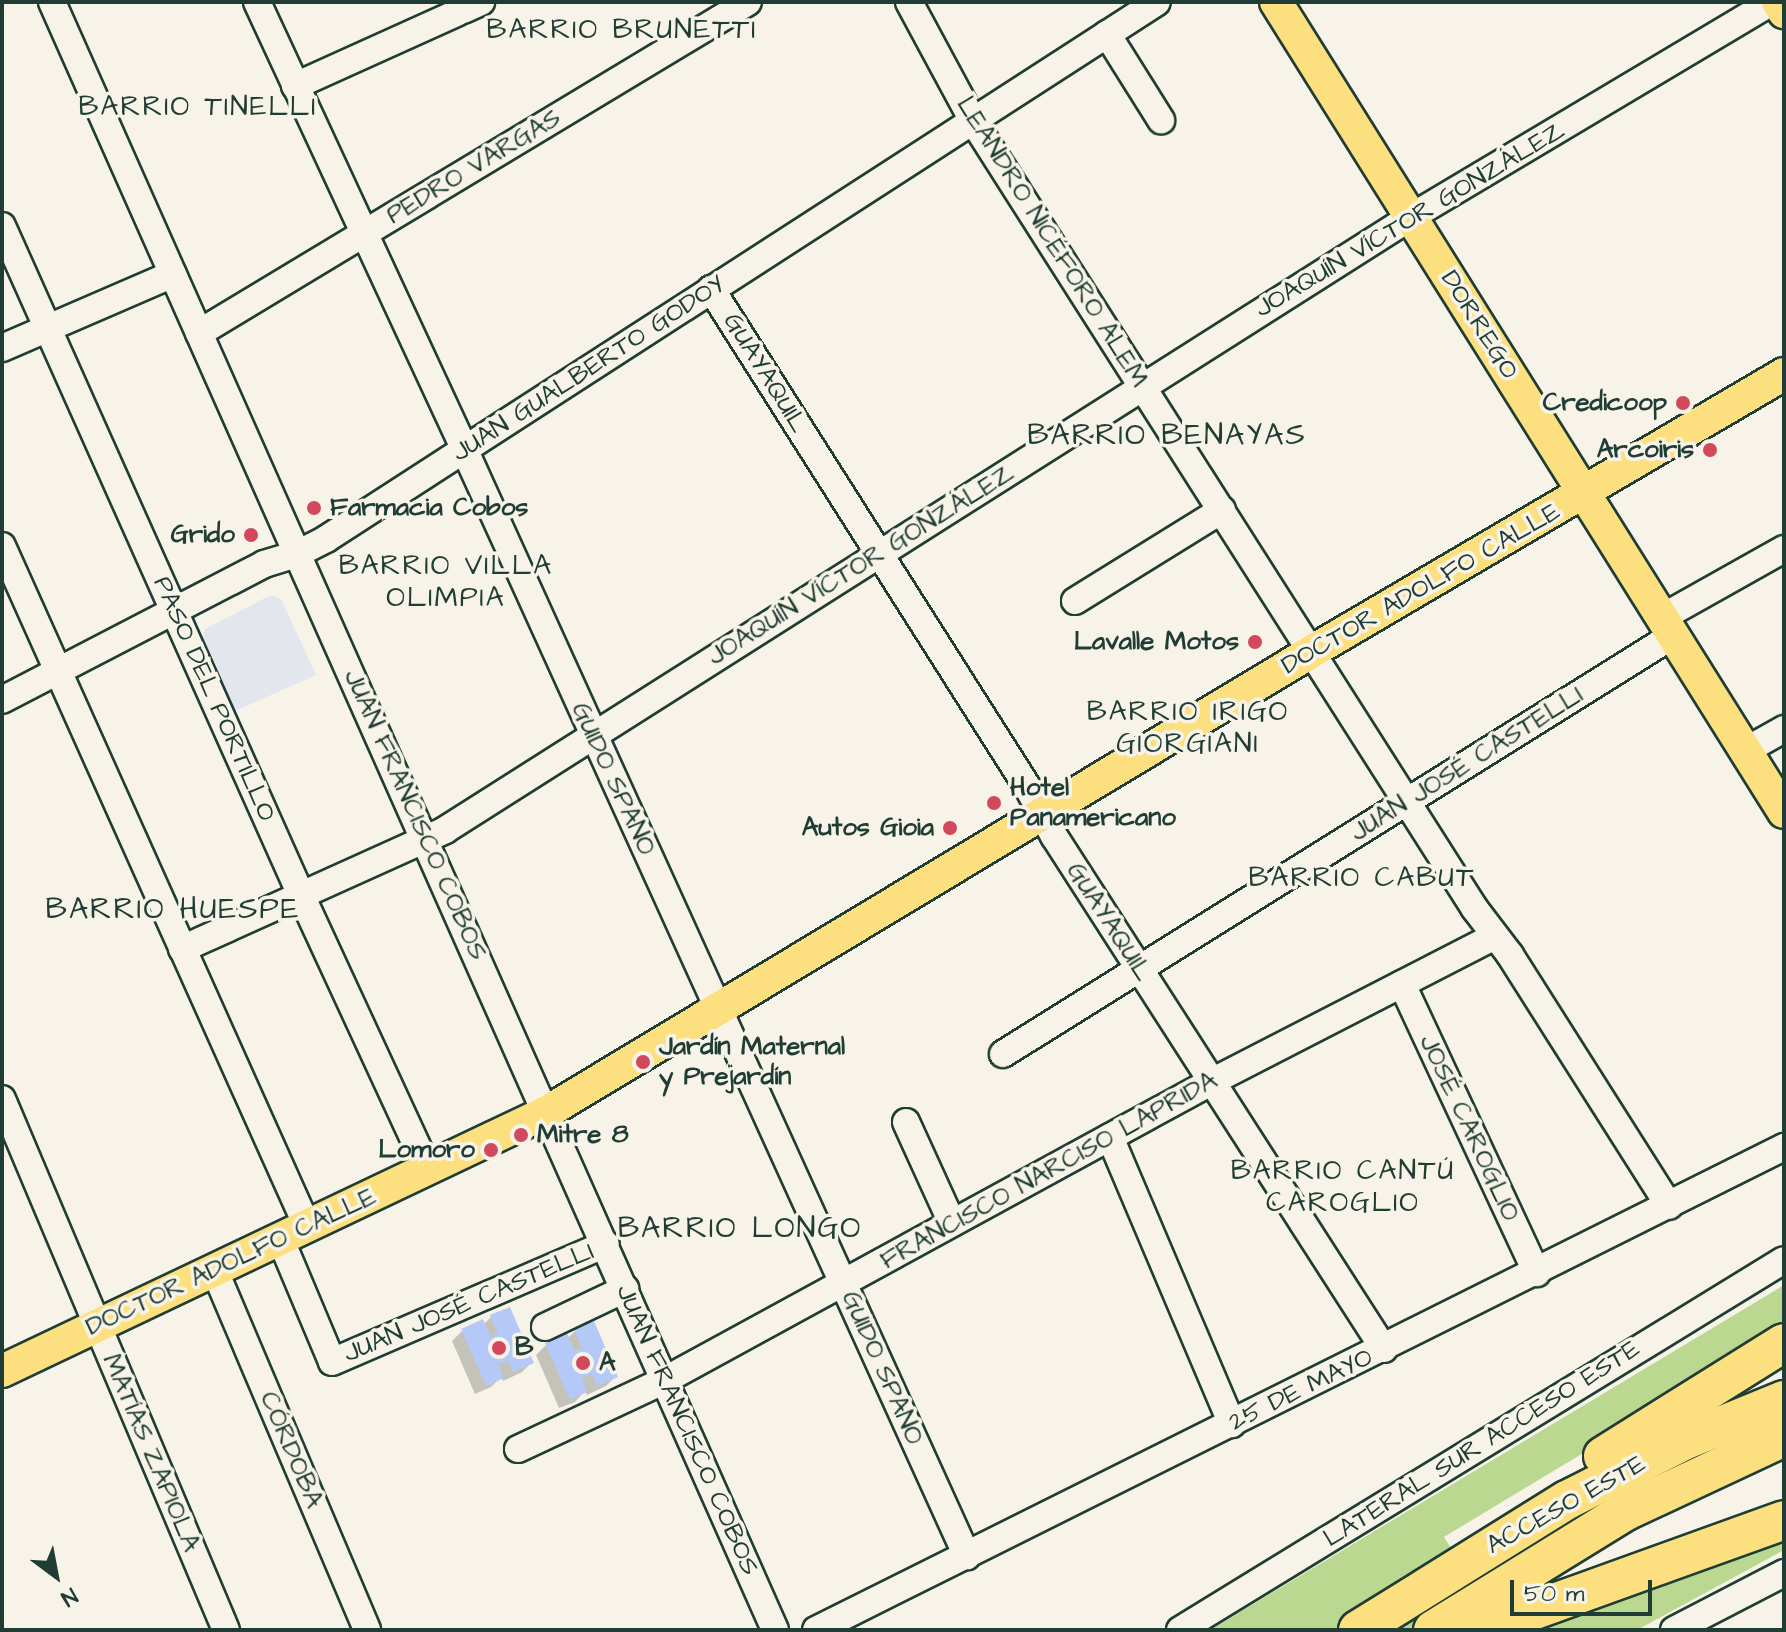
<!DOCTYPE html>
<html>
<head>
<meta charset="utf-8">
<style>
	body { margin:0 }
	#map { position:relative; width:1786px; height:1632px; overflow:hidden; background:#f7f3e8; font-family:"Architects Daughter",sans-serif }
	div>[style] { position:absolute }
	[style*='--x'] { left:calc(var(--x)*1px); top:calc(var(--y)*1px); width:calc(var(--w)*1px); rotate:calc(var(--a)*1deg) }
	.built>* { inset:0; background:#e3e6ed }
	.green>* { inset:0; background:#bbd890 }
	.shadow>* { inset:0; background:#0003 }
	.building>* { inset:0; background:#b5c9f8 }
	.roads { filter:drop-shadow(2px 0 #1f3d34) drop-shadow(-2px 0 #1f3d34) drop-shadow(0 2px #1f3d34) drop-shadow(0 -2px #1f3d34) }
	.minor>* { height:26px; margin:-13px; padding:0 13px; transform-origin:13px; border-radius:13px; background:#f7f3e8 }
	.major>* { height:32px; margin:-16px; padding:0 16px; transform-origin:16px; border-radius:16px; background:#fce080 }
	.highway>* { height:38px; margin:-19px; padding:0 19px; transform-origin:19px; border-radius:19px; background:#fce080 }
	.dots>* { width:22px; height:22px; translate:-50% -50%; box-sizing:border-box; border:4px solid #f7f3e8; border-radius:50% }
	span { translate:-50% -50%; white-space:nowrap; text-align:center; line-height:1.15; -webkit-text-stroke:7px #f7f3e8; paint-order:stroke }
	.street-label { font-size:26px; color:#1f3d34 }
	.poi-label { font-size:26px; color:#1f3d34; font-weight:700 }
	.right { translate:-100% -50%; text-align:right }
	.left { translate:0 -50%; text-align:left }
	.neighbourhood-label { font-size:28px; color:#1f3d34; letter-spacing:2px }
	.quarter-label { font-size:30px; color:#1f3d34; letter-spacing:2px }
	.frame { position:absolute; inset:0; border:4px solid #1f3d34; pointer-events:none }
	.north { position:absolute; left:16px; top:1536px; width:80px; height:80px; -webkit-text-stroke:6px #f7f3e8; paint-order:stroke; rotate:148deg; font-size:22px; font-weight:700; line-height:32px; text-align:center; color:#1f3d34 }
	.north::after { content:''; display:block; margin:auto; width:28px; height:36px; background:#1f3d34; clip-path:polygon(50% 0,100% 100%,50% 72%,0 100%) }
	.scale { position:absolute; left:1510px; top:1580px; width:142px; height:36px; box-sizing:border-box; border:4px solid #1f3d34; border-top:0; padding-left:10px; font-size:24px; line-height:28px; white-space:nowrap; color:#1f3d34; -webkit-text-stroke:6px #f7f3e8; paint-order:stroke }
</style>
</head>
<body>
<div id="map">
	<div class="built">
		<div style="clip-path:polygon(271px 595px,281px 599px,316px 675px,235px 711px,202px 640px,205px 629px)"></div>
	</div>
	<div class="green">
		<div style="clip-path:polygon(1784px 1285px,1784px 1332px,1444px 1537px,1504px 1630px,1210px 1630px)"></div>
		<div style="clip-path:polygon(1784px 1540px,1784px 1550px,1637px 1630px,1523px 1630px)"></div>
	</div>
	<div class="shadow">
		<div style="clip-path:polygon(491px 1317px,532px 1362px,522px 1372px,503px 1381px,501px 1377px,491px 1387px,475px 1394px,452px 1341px,462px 1331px,483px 1325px)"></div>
		<div style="clip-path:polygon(575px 1331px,616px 1376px,606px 1386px,587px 1395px,585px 1391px,575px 1402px,559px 1408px,536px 1355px,546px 1345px,567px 1339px)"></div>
	</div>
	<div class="building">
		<div style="clip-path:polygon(510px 1307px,534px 1363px,513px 1372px,508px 1360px,498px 1364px,504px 1378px,486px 1386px,461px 1329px,483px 1319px,491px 1337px,498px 1334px,490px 1315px)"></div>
		<div style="clip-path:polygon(594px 1321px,618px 1377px,597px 1386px,592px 1374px,582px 1378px,587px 1392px,570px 1400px,545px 1343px,567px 1333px,575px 1351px,582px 1348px,574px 1329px)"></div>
	</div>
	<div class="roads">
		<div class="minor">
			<div style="--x:52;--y:2;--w:1781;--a:66.05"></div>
			<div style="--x:257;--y:2;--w:495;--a:65.1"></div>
			<div style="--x:465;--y:451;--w:1214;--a:65.57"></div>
			<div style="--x:909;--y:2;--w:135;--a:61.7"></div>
			<div style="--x:973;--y:121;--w:934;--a:57.5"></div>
			<div style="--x:1475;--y:909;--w:58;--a:52.7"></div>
			<div style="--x:1510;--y:955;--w:297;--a:57.6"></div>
			<div style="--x:463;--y:10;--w:20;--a:-24"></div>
			<div style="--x:1107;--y:34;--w:102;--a:57.9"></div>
			<div style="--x:295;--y:86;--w:178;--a:-24.3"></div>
			<div style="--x:2;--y:226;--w:733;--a:65.92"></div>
			<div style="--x:301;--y:895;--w:303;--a:65.2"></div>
			<div style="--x:711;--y:289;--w:591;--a:57.57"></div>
			<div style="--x:1028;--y:788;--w:55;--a:61.6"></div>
			<div style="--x:1054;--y:836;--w:610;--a:57.25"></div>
			<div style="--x:199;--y:333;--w:641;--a:-31.09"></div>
			<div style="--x:2;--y:348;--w:186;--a:-23.4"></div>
			<div style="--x:2;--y:546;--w:745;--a:65.84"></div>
			<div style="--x:1075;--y:601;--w:173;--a:-31.8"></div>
			<div style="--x:1661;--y:618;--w:141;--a:-29.3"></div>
			<div style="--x:2;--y:700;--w:295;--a:-27.4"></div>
			<div style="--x:264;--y:564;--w:34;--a:-17"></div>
			<div style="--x:297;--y:554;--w:33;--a:-27"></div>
			<div style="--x:326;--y:539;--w:989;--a:-32.87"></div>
			<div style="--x:1745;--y:751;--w:45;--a:-29.4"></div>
			<div style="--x:182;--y:949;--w:289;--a:-24.3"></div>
			<div style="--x:445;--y:830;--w:1144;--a:-32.4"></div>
			<div style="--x:1411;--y:217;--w:420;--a:-30.8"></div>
			<div style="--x:1402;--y:984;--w:319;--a:65"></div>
			<div style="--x:1003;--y:1054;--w:789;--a:-32"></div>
			<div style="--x:2;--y:1099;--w:576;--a:67.13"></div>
			<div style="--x:906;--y:1122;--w:111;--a:65.5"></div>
			<div style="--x:1110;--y:1137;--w:312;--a:67"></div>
			<div style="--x:280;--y:1238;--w:134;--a:67.2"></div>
			<div style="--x:332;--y:1362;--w:298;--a:-23.3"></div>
			<div style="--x:214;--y:1269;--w:392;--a:67"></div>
			<div style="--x:545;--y:1327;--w:89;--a:-25.4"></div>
			<div style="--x:518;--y:1449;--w:162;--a:-25.1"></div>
			<div style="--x:665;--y:1380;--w:622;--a:-28.63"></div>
			<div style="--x:1211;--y:1082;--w:319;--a:-27.2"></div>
			<div style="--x:816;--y:1630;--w:1082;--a:-26.52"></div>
			<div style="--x:1180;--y:1630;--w:708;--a:-31.49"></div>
			<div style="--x:1674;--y:1630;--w:124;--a:-27.4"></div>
		</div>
		<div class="major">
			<div style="--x:1276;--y:2;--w:956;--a:57.91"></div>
			<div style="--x:1778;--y:2;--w:12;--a:59"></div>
			<div style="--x:2;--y:1371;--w:603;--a:-25.42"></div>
			<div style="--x:547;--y:1112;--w:892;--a:-31.05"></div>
			<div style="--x:1311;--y:652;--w:549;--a:-30.44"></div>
		</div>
		<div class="highway">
			<div style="--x:1603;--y:1456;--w:213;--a:-32"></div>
			<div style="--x:1358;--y:1630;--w:246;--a:-31.9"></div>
			<div style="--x:1567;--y:1500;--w:133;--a:-26.8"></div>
			<div style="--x:1686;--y:1440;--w:106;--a:-22.2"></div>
			<div style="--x:1433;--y:1630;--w:227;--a:-31.7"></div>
			<div style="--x:1626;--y:1511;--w:174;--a:-25.1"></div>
			<div style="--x:1479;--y:1630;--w:324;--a:-19.8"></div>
		</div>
	</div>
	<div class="dots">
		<div style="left:1683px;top:403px;background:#d1495b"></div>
		<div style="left:1710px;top:450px;background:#d1495b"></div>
		<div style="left:314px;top:508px;background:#d1495b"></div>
		<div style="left:251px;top:535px;background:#d1495b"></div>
		<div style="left:1255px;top:642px;background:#d1495b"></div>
		<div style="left:994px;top:803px;background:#d1495b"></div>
		<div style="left:950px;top:828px;background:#d1495b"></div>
		<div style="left:643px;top:1062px;background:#d1495b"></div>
		<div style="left:521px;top:1135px;background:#d1495b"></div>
		<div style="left:491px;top:1150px;background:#d1495b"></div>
		<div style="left:499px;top:1348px;background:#d1495b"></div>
		<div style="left:583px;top:1363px;background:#d1495b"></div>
	</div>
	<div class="street-label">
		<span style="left:474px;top:167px;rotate:-31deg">PEDRO VARGAS</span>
		<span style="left:1410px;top:220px;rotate:-31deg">JOAQUÍN VÍCTOR GONZÁLEZ</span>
		<span style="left:1052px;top:242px;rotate:58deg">LEANDRO NICÉFORO ALEM</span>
		<span style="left:1479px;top:325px;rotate:58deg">DORREGO</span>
		<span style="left:589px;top:369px;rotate:-33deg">JUAN GUALBERTO GODOY</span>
		<span style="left:765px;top:373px;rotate:58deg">GUAYAQUIL</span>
		<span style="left:861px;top:565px;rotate:-32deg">JOAQUÍN VÍCTOR GONZÁLEZ</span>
		<span style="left:1421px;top:589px;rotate:-30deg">DOCTOR ADOLFO CALLE</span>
		<span style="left:214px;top:699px;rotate:66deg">PASO DEL PORTILLO</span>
		<span style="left:1467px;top:764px;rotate:-32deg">JUAN JOSÉ CASTELLI</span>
		<span style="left:613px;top:779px;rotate:65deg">GUIDO SPANO</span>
		<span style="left:415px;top:815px;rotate:66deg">JUAN FRANCISCO COBOS</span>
		<span style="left:1109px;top:922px;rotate:57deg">GUAYAQUIL</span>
		<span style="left:1469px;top:1128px;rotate:65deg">JOSÉ CAROGLIO</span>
		<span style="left:1049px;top:1171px;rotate:-29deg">FRANCISCO NARCISO LAPRIDA</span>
		<span style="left:231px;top:1262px;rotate:-25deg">DOCTOR ADOLFO CALLE</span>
		<span style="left:469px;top:1303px;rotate:-23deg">JUAN JOSÉ CASTELLI</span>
		<span style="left:882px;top:1368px;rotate:66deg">GUIDO SPANO</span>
		<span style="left:1301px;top:1390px;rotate:-26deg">25 DE MAYO</span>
		<span style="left:687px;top:1430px;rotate:66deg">JUAN FRANCISCO COBOS</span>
		<span style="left:1482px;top:1444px;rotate:-32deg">LATERAL SUR ACCESO ESTE</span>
		<span style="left:291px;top:1450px;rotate:67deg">CÓRDOBA</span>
		<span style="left:151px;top:1453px;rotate:67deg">MATÍAS ZAPIOLA</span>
		<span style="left:1566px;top:1505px;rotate:-29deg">ACCESO ESTE</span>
	</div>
	<div class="poi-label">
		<span class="right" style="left:1667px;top:403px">Credicoop</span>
		<span class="right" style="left:1694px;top:450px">Arcoiris</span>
		<span class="left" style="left:330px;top:508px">Farmacia Cobos</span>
		<span class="right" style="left:235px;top:535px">Grido</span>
		<span class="right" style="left:1239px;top:642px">Lavalle Motos</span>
		<span class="left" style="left:1010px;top:803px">Hotel<br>Panamericano</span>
		<span class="right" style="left:934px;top:828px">Autos Gioia</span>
		<span class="left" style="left:659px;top:1062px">Jardín Maternal<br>y Prejardín</span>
		<span class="left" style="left:537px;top:1135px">Mitre 8</span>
		<span class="right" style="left:475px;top:1150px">Lomoro</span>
		<span class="left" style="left:515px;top:1348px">B</span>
		<span class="left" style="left:599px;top:1363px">A</span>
	</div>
	<div class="neighbourhood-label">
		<span style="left:622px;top:30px">BARRIO BRUNETTI</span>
		<span style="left:198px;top:107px">BARRIO TINELLI</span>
		<span style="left:446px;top:582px">BARRIO VILLA<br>OLIMPIA</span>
		<span style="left:1188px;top:728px">BARRIO IRIGO<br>GIORGIANI</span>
		<span style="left:1362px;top:878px">BARRIO CABUT</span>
		<span style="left:1343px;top:1187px">BARRIO CANTÚ<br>CAROGLIO</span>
	</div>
	<div class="quarter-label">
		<span style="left:1167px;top:435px">BARRIO BENAYAS</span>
		<span style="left:173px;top:909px">BARRIO HUESPE</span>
		<span style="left:740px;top:1228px">BARRIO LONGO</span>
	</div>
	<div class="frame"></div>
	<div class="north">N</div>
	<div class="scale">50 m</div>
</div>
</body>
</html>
